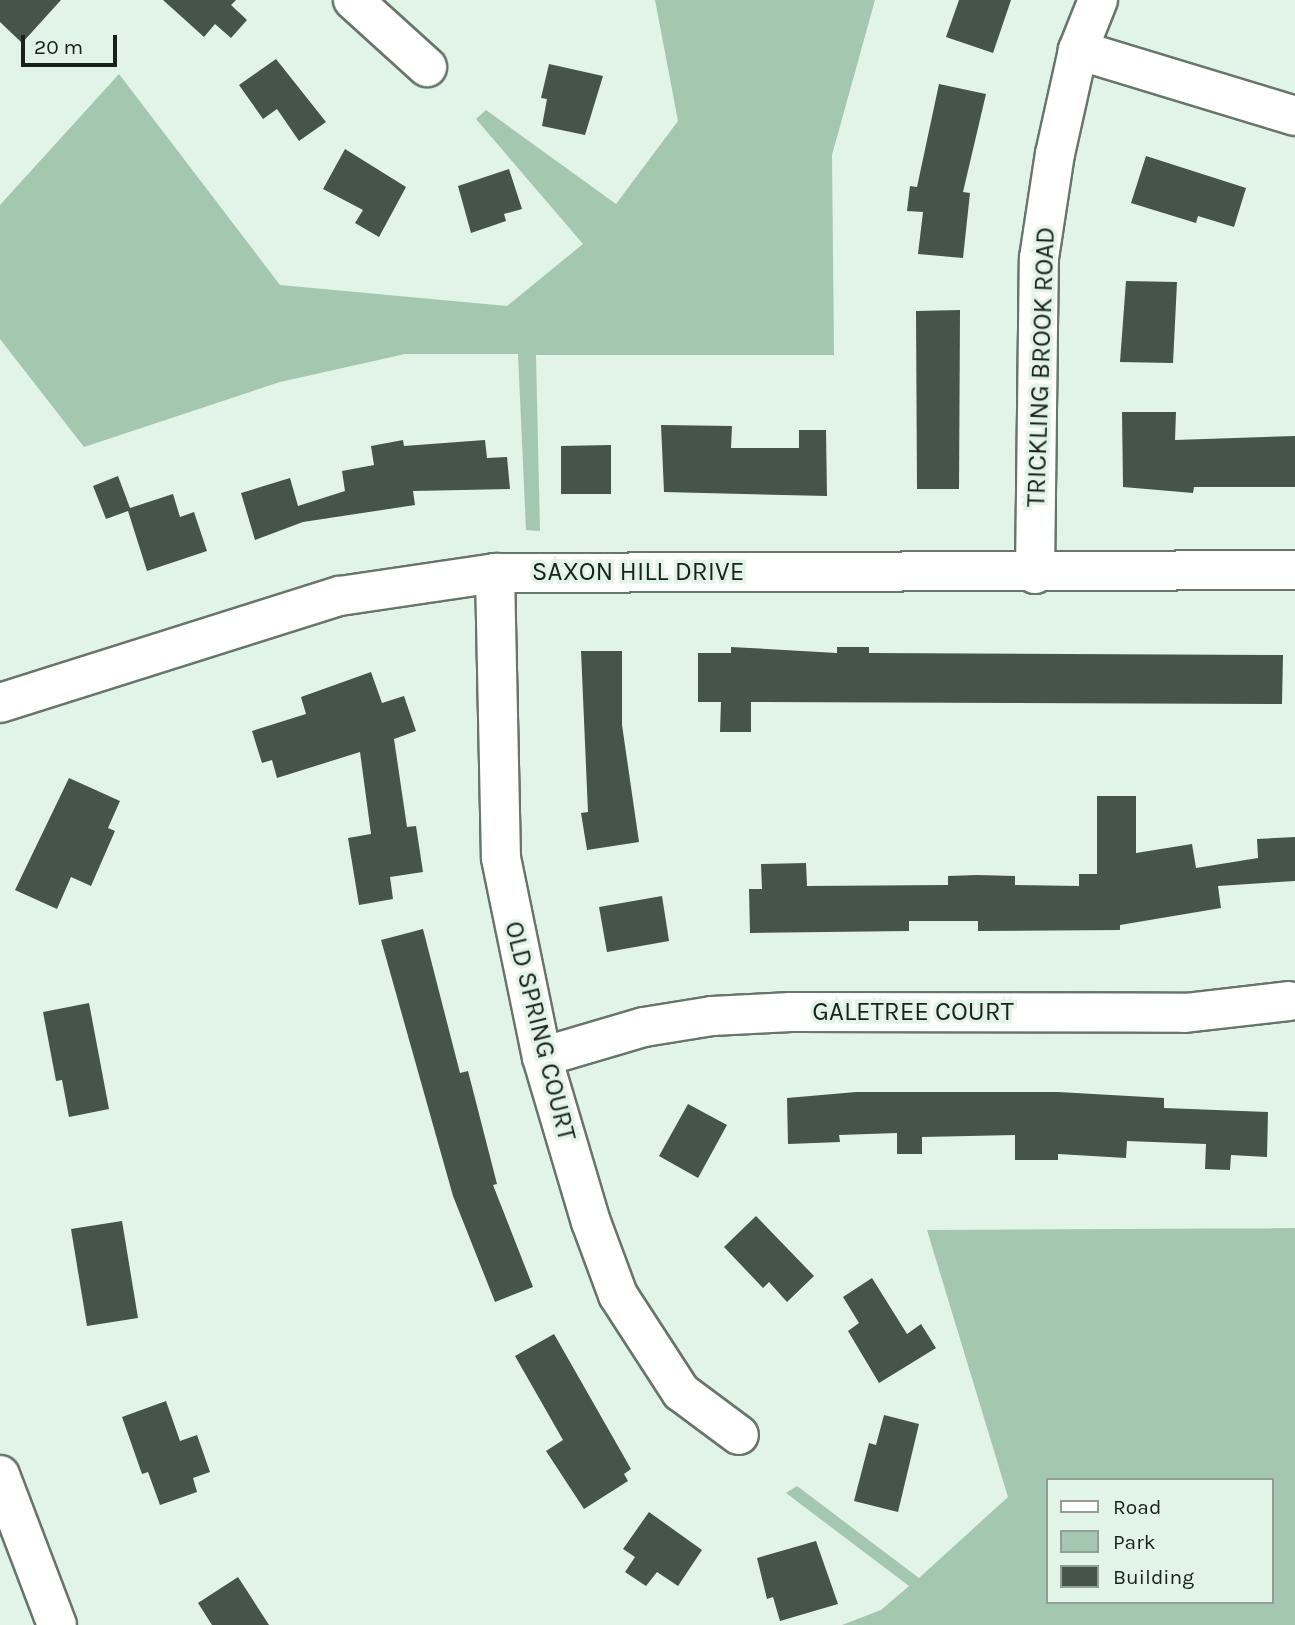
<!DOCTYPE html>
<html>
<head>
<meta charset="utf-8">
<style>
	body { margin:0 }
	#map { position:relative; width:1295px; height:1625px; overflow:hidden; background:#e2f3e7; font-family:Karla,sans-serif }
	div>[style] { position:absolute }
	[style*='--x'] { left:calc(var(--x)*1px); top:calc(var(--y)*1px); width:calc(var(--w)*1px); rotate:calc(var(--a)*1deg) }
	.green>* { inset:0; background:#a4c7af }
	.building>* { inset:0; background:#46544a }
	.roads { filter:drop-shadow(2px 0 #67756b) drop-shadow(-2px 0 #67756b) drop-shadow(0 2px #67756b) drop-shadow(0 -2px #67756b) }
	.minor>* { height:38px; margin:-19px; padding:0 19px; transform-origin:19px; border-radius:19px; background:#fff }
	span { translate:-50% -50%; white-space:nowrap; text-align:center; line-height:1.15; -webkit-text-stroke:7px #e2f3e7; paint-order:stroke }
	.street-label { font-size:26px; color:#1a201c }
	.legend { position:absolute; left:1046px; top:1478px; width:228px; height:126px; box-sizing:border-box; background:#e2f3e7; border:2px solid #929f96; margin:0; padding:9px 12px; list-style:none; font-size:21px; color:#1a201c }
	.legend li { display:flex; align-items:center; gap:14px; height:35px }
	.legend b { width:35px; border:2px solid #929f96 }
	.scale { position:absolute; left:21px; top:35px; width:96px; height:32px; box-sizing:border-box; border:4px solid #1a201c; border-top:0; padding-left:9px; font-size:21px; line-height:24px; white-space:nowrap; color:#1a201c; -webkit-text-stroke:5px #e2f3e7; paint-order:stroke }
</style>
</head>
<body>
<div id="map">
	<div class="green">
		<div style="clip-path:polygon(655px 0,875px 0,832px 155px,834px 355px,536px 355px,540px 531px,526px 530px,518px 354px,405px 354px,280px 382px,84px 447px,0 339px,0 205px,119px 74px,280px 285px,507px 306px,583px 244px,476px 119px,486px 110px,616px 204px,678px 121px)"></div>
		<div style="clip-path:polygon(evenodd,1295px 1228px,1295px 1625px,842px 1625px,881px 1610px,909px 1586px,786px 1493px,797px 1486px,919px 1578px,1008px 1497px,927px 1230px,1295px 1228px,1048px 1480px,1272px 1480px,1272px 1602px,1048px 1602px,1048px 1480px)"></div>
	</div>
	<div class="building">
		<div style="clip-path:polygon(0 0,61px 0,22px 43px,0 22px)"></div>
		<div style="clip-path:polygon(163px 0,236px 0,231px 5px,247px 20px,231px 38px,215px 24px,204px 37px)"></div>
		<div style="clip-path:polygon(959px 0,1011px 0,993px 53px,946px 37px)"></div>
		<div style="clip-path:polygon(276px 59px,326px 122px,299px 141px,277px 109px,263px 119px,239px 85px)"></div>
		<div style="clip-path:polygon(549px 64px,603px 76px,585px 135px,542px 126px,547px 99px,541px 98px)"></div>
		<div style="clip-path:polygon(939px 84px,986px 94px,963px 192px,970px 193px,963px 258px,918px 254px,923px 212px,907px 211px,910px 186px,917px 187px)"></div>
		<div style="clip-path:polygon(345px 149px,406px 187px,379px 237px,355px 223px,363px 210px,323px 189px)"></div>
		<div style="clip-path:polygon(1146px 156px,1246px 188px,1234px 227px,1198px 216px,1196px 223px,1131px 203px)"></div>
		<div style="clip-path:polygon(509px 169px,522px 209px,504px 214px,506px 221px,471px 233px,458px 186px)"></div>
		<div style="clip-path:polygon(1126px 281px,1177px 282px,1173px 363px,1120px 362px)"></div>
		<div style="clip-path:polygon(960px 310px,959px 489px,917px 489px,916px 311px)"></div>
		<div style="clip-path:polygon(1122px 412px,1176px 412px,1175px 440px,1295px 436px,1295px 487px,1194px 487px,1193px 493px,1123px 487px)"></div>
		<div style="clip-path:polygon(661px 425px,732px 426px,731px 448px,799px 448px,799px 430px,826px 430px,827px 496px,664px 492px)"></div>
		<div style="clip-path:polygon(403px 440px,404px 446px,485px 440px,487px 458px,507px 457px,510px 489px,413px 491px,415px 505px,303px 522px,255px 540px,241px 493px,290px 478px,298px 506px,345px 491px,342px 471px,374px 465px,371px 446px)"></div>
		<div style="clip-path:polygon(611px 445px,611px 494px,561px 494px,561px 446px)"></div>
		<div style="clip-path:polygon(118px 476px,130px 508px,173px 494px,180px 517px,194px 512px,207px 551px,147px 571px,128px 511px,106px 519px,93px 486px)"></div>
		<div style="clip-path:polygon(731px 647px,837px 653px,837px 647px,869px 647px,869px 653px,1283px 655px,1282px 704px,751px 702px,751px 732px,720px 732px,721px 702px,698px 702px,698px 653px,731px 653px)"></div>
		<div style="clip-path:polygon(581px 651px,622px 651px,622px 725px,639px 842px,587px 850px,581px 813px,588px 812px)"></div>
		<div style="clip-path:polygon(371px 672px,382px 703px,404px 696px,416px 731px,394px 739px,407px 827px,416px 826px,423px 872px,390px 877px,393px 899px,359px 905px,348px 838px,371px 834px,360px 752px,277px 778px,272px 760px,262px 763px,252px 731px,306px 714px,301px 697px)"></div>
		<div style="clip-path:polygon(69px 778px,120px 801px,108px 828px,115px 831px,91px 886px,71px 877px,57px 909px,15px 890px)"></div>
		<div style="clip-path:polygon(1097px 796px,1136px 796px,1136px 853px,1192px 844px,1196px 868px,1258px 858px,1257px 839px,1295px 837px,1295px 881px,1218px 886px,1221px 908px,1120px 925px,1120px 930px,978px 931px,978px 921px,909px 921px,909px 931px,750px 933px,749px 889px,762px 889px,761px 864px,806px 863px,807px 886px,948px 885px,948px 876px,977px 875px,1015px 876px,1015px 885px,1079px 886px,1079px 874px,1097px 874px)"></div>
		<div style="clip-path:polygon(662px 896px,669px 941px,607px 952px,599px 907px)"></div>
		<div style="clip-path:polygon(423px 929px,460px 1073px,468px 1071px,497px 1184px,493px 1185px,533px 1287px,495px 1302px,453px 1196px,381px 940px)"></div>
		<div style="clip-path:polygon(89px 1003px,109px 1109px,69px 1117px,62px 1080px,56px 1081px,43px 1012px)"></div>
		<div style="clip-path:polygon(856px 1092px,1058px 1092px,1164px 1098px,1164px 1108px,1268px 1112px,1267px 1157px,1231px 1155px,1230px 1170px,1205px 1169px,1206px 1144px,1127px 1141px,1126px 1158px,1058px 1154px,1058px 1160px,1015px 1160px,1015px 1135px,922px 1137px,922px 1154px,897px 1154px,897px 1133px,839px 1135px,840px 1142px,788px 1144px,787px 1098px)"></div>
		<div style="clip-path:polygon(688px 1104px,727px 1125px,698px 1178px,659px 1156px)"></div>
		<div style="clip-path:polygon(756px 1216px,814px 1276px,787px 1302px,769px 1282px,763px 1288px,724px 1247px)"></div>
		<div style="clip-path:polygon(122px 1221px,138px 1318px,87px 1326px,71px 1229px)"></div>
		<div style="clip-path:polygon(872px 1278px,907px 1334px,921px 1324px,936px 1348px,879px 1383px,848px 1331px,859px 1323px,843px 1297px)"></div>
		<div style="clip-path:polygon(554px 1334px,631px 1469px,624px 1474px,628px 1481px,584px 1509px,546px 1451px,563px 1440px,515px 1356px)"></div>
		<div style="clip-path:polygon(166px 1401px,180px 1441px,197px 1435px,210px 1472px,193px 1478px,197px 1492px,160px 1505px,148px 1472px,142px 1474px,122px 1417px)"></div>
		<div style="clip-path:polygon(884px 1415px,919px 1424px,898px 1512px,854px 1501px,869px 1443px,876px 1445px)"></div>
		<div style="clip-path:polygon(649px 1512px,702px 1550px,678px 1586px,657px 1572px,646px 1586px,625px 1572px,635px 1557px,623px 1549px)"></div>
		<div style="clip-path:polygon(816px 1541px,838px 1604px,780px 1621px,773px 1597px,767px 1599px,757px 1558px)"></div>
		<div style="clip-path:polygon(238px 1577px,269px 1625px,212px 1625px,198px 1603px)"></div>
	</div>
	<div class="roads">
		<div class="minor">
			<div style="--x:353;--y:0;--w:100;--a:42.2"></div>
			<div style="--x:1078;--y:50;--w:227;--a:16.9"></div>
			<div style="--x:495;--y:573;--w:285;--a:88.8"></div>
			<div style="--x:501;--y:858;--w:203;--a:78.4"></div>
			<div style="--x:542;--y:1057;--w:172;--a:73.5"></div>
			<div style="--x:591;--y:1222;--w:78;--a:69.7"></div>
			<div style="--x:618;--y:1295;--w:116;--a:57"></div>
			<div style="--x:681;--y:1392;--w:72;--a:36.6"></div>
			<div style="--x:1035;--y:574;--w:316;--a:-89.3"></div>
			<div style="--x:1039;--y:258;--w:105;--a:-81.3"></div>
			<div style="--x:1055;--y:154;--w:107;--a:-77.5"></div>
			<div style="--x:1078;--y:50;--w:54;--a:-68.2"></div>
			<div style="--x:0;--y:703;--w:356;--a:-17.5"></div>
			<div style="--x:340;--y:596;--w:157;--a:-8.4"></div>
			<div style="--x:495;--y:573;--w:800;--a:-0.21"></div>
			<div style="--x:542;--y:1057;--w:106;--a:-16.4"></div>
			<div style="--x:644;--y:1027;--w:69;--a:-9.2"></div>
			<div style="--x:712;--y:1016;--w:79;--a:-2.9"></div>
			<div style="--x:791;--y:1012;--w:394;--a:0.1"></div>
			<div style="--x:1185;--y:1013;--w:104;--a:-6.6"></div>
			<div style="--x:0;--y:1475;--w:160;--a:69.2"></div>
		</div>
	</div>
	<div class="street-label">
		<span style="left:1041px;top:367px;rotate:-88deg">TRICKLING BROOK ROAD</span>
		<span style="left:638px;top:572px">SAXON HILL DRIVE</span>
		<span style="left:913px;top:1012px">GALETREE COURT</span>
		<span style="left:540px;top:1031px;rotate:76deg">OLD SPRING COURT</span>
	</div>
	<ul class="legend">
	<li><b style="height:9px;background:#fff"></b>Road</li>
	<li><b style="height:19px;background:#a4c7af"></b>Park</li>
	<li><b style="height:19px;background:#46544a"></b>Building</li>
	</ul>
	<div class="scale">20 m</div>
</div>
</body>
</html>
